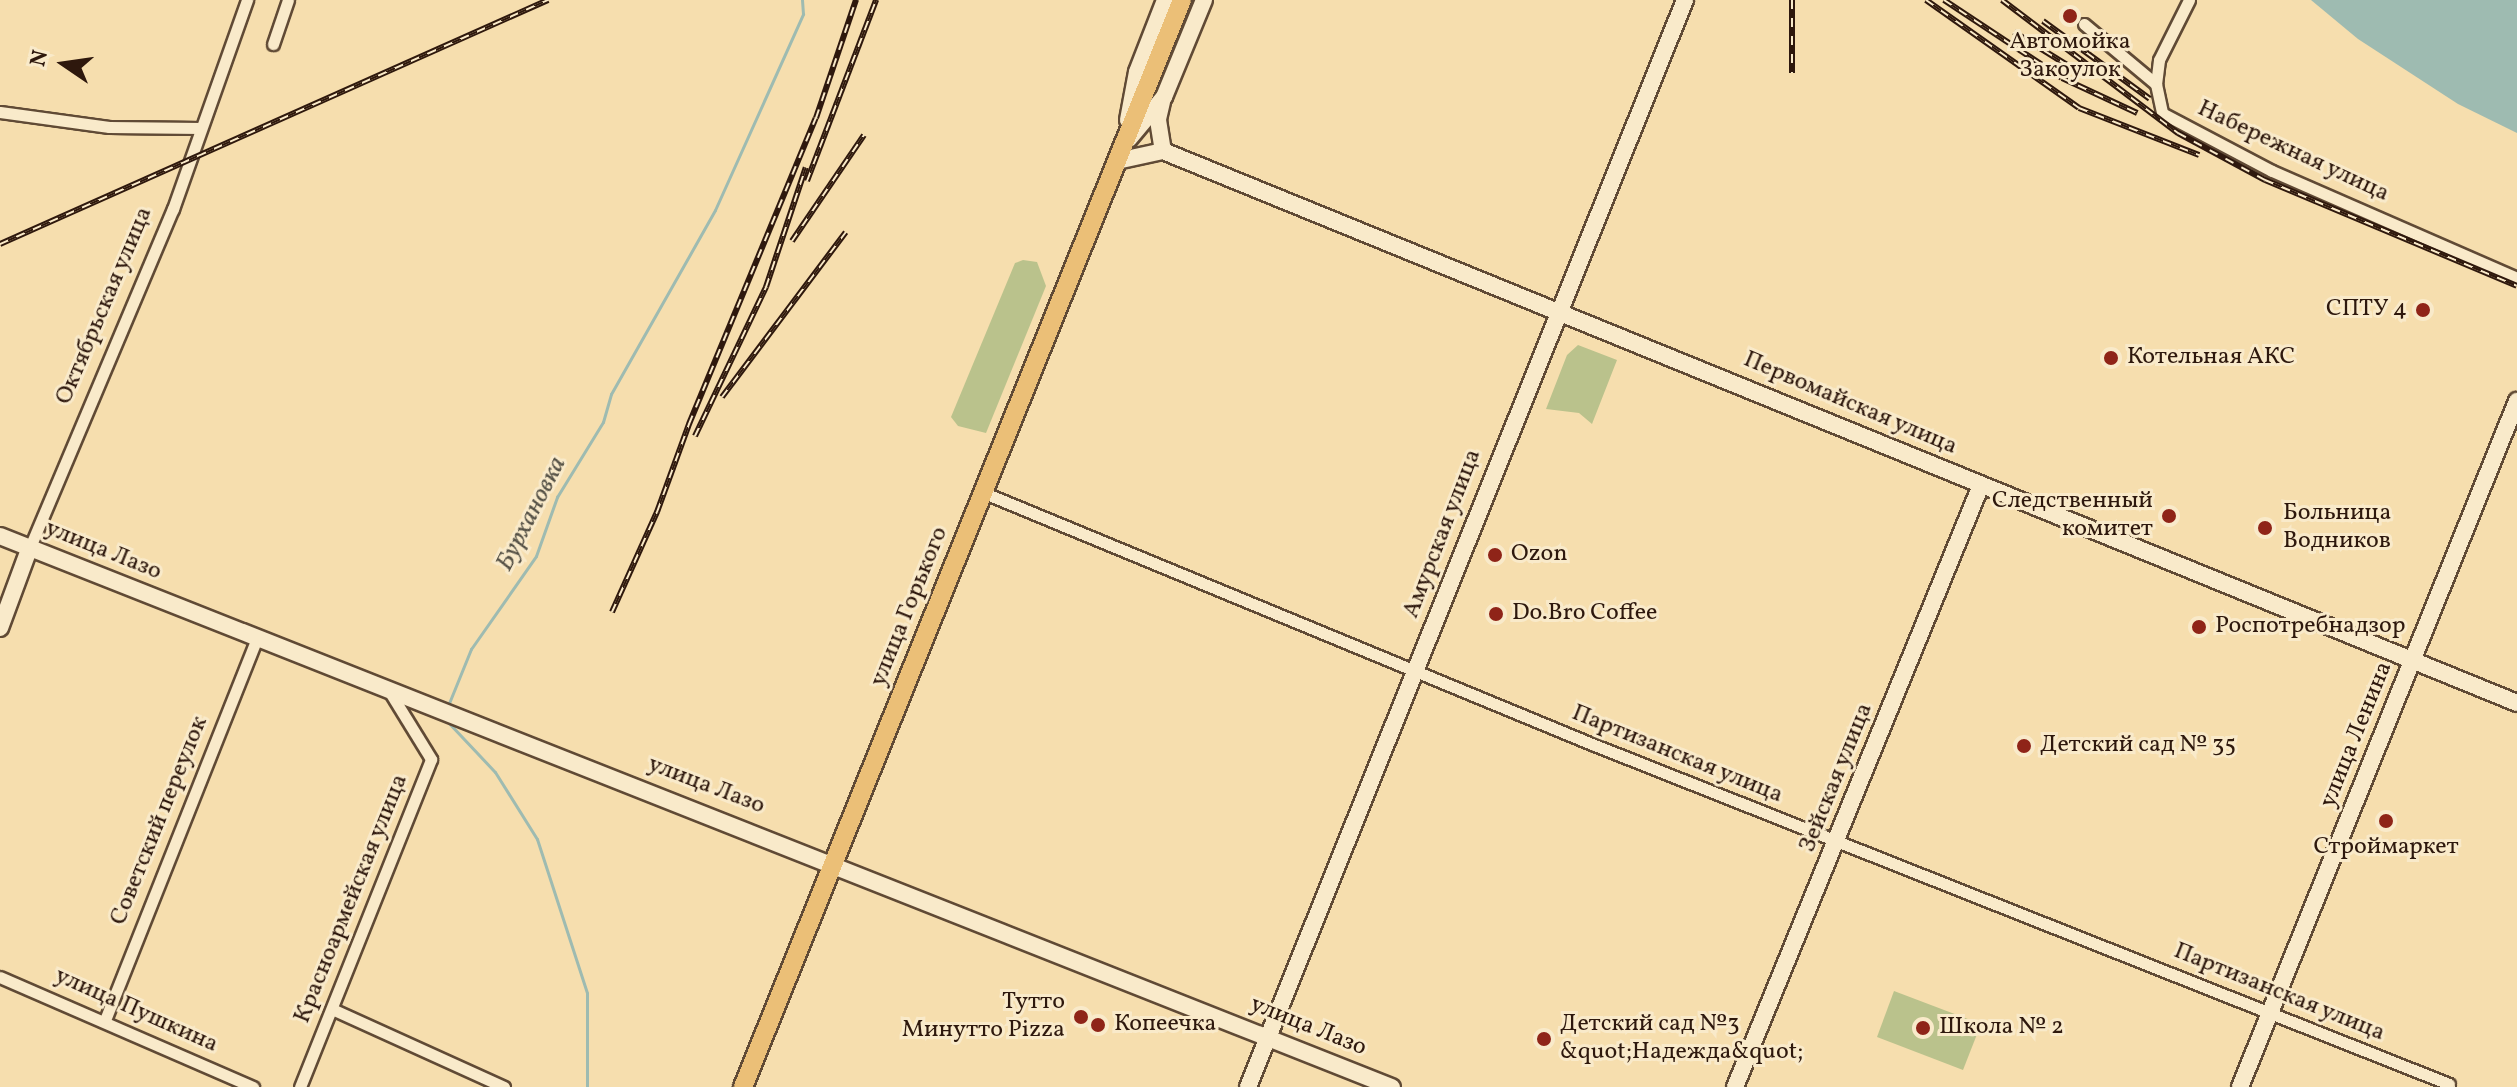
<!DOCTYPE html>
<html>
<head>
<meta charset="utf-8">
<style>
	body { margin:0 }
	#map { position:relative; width:2517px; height:1087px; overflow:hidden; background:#f6deae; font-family:Vollkorn,serif }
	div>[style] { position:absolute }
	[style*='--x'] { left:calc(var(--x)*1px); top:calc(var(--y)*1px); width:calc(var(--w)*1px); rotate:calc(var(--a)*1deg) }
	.green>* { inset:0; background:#bac28c }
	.water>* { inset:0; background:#9ebbb1 }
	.stream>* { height:3px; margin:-1.5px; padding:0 1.5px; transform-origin:1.5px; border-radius:1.5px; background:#9ebbb1 }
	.roads { filter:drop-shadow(2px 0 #604a35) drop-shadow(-2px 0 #604a35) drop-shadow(0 2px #604a35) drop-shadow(0 -2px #604a35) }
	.street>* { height:11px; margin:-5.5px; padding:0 5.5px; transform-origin:5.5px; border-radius:5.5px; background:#f9eaca }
	.secondary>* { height:16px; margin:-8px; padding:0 8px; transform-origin:8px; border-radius:8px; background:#f9eaca }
	.primary>* { height:18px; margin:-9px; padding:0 9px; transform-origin:9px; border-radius:9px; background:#ebbf77 }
	.rail>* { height:6px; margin-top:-3px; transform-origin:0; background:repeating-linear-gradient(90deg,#f9eaca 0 9px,#2e180d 0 18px); box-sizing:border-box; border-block:2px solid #2e180d }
	.dots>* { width:22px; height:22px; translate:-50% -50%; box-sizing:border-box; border:4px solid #f9eaca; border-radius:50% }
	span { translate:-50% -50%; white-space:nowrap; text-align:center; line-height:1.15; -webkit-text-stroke:6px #f9eaca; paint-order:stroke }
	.poi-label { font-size:24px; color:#2e180d }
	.right { translate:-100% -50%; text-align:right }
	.left { translate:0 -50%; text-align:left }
	.street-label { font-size:24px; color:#2e180d }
	.water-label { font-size:26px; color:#555146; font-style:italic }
	.north { position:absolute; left:24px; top:24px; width:80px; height:80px; -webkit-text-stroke:6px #f9eaca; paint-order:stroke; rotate:283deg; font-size:22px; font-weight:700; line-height:32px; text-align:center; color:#2e180d }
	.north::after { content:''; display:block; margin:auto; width:28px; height:36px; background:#2e180d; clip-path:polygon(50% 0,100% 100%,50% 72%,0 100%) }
</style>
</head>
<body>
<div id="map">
	<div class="green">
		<div style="clip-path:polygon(1023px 260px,1037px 262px,1046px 286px,986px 433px,958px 426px,951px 417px,1015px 263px)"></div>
		<div style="clip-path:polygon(1578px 345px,1617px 360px,1592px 424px,1579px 413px,1546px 409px,1567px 355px)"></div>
		<div style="clip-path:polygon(1894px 991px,1981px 1024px,1963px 1070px,1877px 1037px)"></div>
	</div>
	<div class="water">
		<div style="clip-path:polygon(2311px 0,2517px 0,2517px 133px,2458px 104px,2358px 39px)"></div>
	</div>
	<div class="stream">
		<div style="--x:447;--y:708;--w:64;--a:-67.9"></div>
		<div style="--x:471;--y:649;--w:113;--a:-55"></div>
		<div style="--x:536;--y:556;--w:63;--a:-70.4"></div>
		<div style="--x:557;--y:497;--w:88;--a:-58.5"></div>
		<div style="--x:603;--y:422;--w:29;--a:-74"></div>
		<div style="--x:611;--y:394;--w:211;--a:-60.5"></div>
		<div style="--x:715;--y:210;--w:215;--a:-65.8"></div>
		<div style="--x:803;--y:14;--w:14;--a:-94"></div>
		<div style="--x:446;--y:720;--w:71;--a:46.7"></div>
		<div style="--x:495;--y:772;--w:79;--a:57.9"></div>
		<div style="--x:537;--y:839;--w:162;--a:72"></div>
		<div style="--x:587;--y:993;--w:94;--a:90"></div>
	</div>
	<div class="roads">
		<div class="street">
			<div style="--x:2189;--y:0;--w:67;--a:116.6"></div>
			<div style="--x:2159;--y:60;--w:24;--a:97"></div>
			<div style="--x:2156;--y:84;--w:30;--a:78"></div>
			<div style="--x:2162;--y:113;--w:124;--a:27.8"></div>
			<div style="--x:2272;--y:171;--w:267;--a:23.6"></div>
			<div style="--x:2084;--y:24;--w:94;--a:39.8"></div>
			<div style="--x:273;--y:44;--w:46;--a:-71.2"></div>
			<div style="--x:0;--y:112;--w:110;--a:7.8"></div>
			<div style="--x:109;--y:127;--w:92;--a:0.6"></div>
			<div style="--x:982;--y:492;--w:660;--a:22.45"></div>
			<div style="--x:1592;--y:744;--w:922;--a:21.64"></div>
			<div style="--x:30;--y:547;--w:367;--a:-67.1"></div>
			<div style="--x:173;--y:209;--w:222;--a:-70.5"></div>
			<div style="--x:0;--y:977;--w:276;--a:23.5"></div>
			<div style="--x:332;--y:1009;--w:189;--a:24.4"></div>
			<div style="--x:105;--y:1020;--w:411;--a:-68.3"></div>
			<div style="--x:300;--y:1087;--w:353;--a:-68.2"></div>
			<div style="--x:431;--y:759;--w:82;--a:-121.6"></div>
		</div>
		<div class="secondary">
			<div style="--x:1162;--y:102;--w:18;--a:103"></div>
			<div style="--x:1158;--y:120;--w:31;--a:81"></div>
			<div style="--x:1128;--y:120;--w:49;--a:-79.4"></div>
			<div style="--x:1137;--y:72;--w:77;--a:-68.7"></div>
			<div style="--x:1129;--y:139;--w:55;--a:-50.2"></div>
			<div style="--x:1164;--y:97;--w:105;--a:-67.6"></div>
			<div style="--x:1117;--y:161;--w:47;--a:-12.3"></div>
			<div style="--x:1163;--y:151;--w:1462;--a:22.18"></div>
			<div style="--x:0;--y:536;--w:1497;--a:21.6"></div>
			<div style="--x:0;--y:628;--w:86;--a:-69.7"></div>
			<div style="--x:1248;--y:1087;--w:1172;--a:-68.1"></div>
			<div style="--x:1735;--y:1087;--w:650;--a:-67.77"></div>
			<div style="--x:2240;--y:1087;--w:740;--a:-68.01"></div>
		</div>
		<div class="primary">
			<div style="--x:743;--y:1087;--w:1172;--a:-68.01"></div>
		</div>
	</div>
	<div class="rail">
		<div style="--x:1792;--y:0;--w:73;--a:90"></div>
		<div style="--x:1926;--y:0;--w:187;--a:35.2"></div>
		<div style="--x:2079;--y:108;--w:129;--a:21.4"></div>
		<div style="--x:1944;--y:0;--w:141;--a:33.5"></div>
		<div style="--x:2062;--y:78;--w:83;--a:25"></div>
		<div style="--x:2002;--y:0;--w:221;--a:37.1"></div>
		<div style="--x:2178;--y:133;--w:99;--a:28.4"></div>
		<div style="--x:2265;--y:180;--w:273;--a:22.8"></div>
		<div style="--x:2043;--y:21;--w:132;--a:36.1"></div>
		<div style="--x:2014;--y:32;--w:68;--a:31.8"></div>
		<div style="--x:807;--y:181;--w:194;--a:-69.1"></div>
		<div style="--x:792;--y:241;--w:128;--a:-55.8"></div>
		<div style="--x:0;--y:244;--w:600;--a:-24"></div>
		<div style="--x:722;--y:397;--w:206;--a:-53.1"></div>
		<div style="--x:695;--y:436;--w:165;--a:-64.5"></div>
		<div style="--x:766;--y:287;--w:126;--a:-71.6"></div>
		<div style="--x:612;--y:612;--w:110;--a:-65.8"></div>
		<div style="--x:657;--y:512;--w:94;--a:-70"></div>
		<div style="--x:689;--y:424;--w:331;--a:-67.5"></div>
		<div style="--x:816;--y:118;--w:125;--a:-71.3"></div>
	</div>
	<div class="dots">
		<div style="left:2070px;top:16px;background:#8f2418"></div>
		<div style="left:2423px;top:310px;background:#8f2418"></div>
		<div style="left:2111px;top:358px;background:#8f2418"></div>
		<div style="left:2169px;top:516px;background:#8f2418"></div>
		<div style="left:2265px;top:528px;background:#8f2418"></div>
		<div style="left:1495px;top:555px;background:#8f2418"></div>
		<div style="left:1496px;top:614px;background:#8f2418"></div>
		<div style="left:2199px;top:627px;background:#8f2418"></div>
		<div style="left:2024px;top:746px;background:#8f2418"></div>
		<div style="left:2386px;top:821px;background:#8f2418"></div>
		<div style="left:1081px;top:1017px;background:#8f2418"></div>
		<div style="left:1098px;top:1025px;background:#8f2418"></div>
		<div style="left:1923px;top:1028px;background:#8f2418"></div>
		<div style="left:1544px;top:1039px;background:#8f2418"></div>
	</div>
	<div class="poi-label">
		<span style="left:2070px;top:57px">Автомойка<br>Закоулок</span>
		<span class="right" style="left:2407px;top:310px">СПТУ 4</span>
		<span class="left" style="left:2127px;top:358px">Котельная АКС</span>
		<span class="right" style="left:2153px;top:516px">Следственный<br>комитет</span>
		<span class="left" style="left:2283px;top:528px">Больница<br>Водников</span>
		<span class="left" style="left:1511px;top:555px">Ozon</span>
		<span class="left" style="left:1512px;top:614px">Do.Bro Coffee</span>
		<span class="left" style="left:2215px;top:627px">Роспотребнадзор</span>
		<span class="left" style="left:2040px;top:746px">Детский сад № 35</span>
		<span style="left:2386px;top:848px">Строймаркет</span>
		<span class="right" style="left:1065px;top:1017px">Тутто<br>Минутто Pizza</span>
		<span class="left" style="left:1114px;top:1025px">Копеечка</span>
		<span class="left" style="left:1560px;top:1039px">Детский сад №3<br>&amp;quot;Надежда&amp;quot;</span>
		<span class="left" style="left:1939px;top:1028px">Школа № 2</span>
	</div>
	<div class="street-label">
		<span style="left:2293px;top:152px;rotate:25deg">Набережная улица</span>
		<span style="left:105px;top:306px;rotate:-67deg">Октябрьская улица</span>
		<span style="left:1850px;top:404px;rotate:23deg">Первомайская улица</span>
		<span style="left:1443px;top:534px;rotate:-69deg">Амурская улица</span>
		<span style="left:103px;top:551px;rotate:22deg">улица Лазо</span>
		<span style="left:910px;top:607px;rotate:-68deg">улица Горького</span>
		<span style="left:2357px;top:735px;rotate:-68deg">улица Ленина</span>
		<span style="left:1677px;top:755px;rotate:22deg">Партизанская улица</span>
		<span style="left:1837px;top:778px;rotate:-68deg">Зейская улица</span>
		<span style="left:706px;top:786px;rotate:21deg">улица Лазо</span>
		<span style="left:160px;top:821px;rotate:-68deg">Советский переулок</span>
		<span style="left:352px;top:899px;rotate:-68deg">Красноармейская улица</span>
		<span style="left:2279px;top:993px;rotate:22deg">Партизанская улица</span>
		<span style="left:136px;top:1011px;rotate:24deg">улица Пушкина</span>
		<span style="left:1308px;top:1027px;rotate:22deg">улица Лазо</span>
	</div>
	<div class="water-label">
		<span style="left:532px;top:514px;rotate:-63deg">Бурхановка</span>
	</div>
	<div class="north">N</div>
</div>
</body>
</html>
